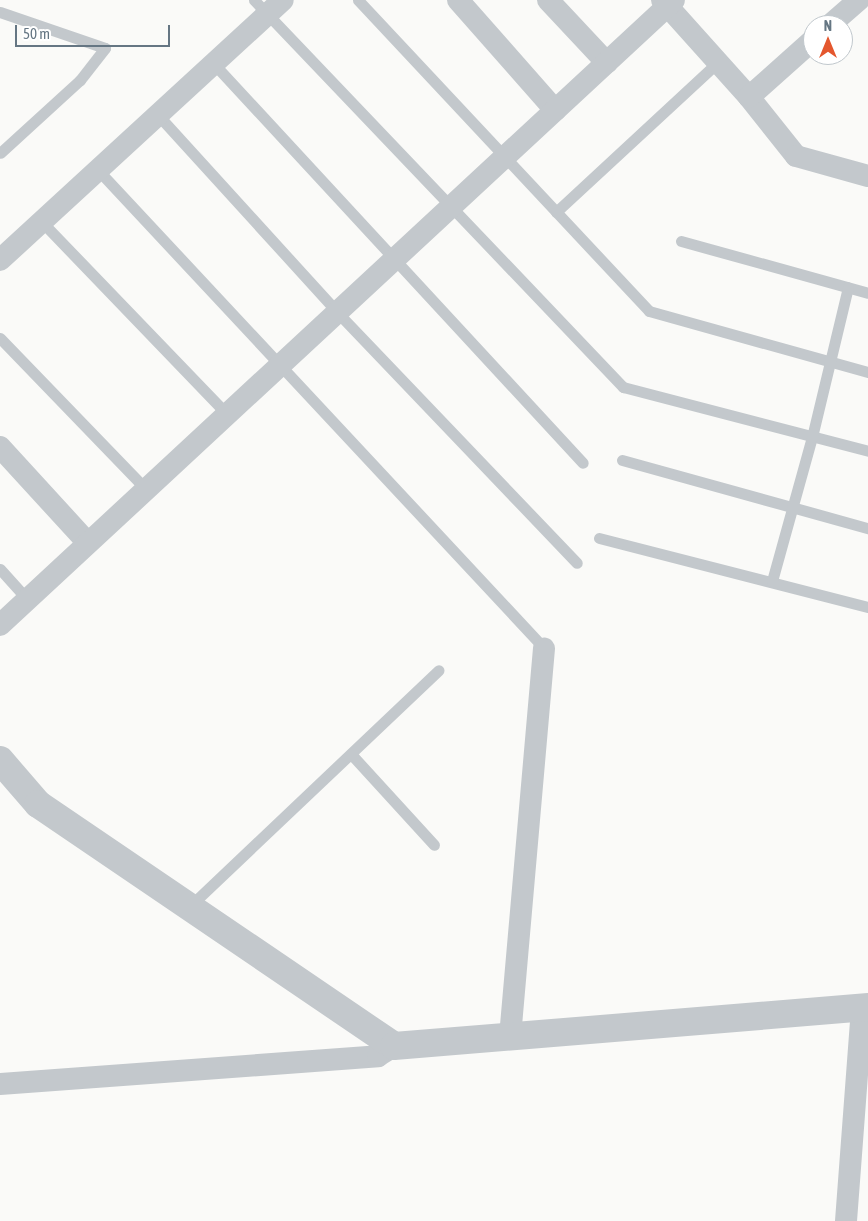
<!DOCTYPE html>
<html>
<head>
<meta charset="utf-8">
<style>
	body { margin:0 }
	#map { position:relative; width:868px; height:1221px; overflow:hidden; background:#fafaf8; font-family:"Asap Condensed",sans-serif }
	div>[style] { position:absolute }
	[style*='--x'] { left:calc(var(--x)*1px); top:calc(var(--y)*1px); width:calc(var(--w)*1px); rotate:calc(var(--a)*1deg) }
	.service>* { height:11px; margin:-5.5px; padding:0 5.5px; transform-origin:5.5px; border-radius:5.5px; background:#c3c8cc }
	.minor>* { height:22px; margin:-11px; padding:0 11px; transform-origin:11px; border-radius:11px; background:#c3c8cc }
	.tertiary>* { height:28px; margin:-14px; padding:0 14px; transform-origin:14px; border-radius:14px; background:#c3c8cc }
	span { translate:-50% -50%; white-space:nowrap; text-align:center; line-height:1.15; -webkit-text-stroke:5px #fff; paint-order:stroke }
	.north { position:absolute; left:803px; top:15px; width:50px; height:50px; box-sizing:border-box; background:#fff; border:1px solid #c1c8cd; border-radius:50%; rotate:0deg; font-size:14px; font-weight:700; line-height:20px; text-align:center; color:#657683 }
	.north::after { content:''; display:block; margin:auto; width:18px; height:22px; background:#e4572e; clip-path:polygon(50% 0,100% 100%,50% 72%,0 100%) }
	.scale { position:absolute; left:15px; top:25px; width:155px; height:22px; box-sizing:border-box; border:2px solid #657683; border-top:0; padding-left:6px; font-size:15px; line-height:18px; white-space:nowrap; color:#657683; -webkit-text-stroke:4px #fff; paint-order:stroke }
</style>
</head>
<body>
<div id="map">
	<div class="service">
		<div style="--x:254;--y:0;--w:535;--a:46.36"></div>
		<div style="--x:623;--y:387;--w:253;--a:14.6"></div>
		<div style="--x:358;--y:0;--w:426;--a:46.9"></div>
		<div style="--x:649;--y:311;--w:227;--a:15.6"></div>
		<div style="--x:0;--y:12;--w:111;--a:18.9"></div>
		<div style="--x:105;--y:48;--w:41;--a:128"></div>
		<div style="--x:80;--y:80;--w:108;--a:137.6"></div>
		<div style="--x:214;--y:64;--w:543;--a:47.24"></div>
		<div style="--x:158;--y:115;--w:266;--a:47.7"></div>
		<div style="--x:337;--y:312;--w:347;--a:46.3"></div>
		<div style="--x:98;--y:170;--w:654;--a:46.98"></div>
		<div style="--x:556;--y:212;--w:221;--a:-42.8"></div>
		<div style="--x:42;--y:222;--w:267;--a:46.1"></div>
		<div style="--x:681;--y:241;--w:194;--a:15.5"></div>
		<div style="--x:0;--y:338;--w:210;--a:46"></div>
		<div style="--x:622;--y:460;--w:255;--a:15.5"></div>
		<div style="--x:599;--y:538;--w:278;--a:14.4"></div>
		<div style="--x:0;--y:569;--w:40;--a:48"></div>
		<div style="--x:772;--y:581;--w:149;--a:-74.5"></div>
		<div style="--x:812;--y:437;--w:154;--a:-76.5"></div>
		<div style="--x:351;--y:754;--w:123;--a:47.6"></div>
		<div style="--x:189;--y:907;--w:344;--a:-43.5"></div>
	</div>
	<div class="minor">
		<div style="--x:458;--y:0;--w:147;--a:48.6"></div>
		<div style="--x:548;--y:0;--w:86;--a:46.9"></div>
		<div style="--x:662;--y:0;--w:130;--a:48.1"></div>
		<div style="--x:749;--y:97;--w:75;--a:51.5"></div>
		<div style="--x:796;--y:156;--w:75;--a:15.5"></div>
		<div style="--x:830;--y:25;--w:38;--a:-41"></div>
		<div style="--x:749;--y:97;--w:86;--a:-41.7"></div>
		<div style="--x:0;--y:260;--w:384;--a:-42.6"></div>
		<div style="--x:0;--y:447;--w:130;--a:47.5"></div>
		<div style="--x:0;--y:625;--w:919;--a:-42.84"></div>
		<div style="--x:510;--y:1037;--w:390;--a:-85"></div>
		<div style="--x:0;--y:1084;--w:379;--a:-4.2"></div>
		<div style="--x:378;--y:1056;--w:19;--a:-32"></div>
		<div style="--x:846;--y:1221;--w:214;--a:-85.7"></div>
	</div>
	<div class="tertiary">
		<div style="--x:0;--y:760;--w:58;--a:49.2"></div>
		<div style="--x:38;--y:804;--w:430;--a:34.2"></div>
		<div style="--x:394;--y:1046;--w:476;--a:-4.7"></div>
	</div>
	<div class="north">N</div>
	<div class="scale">50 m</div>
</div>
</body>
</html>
